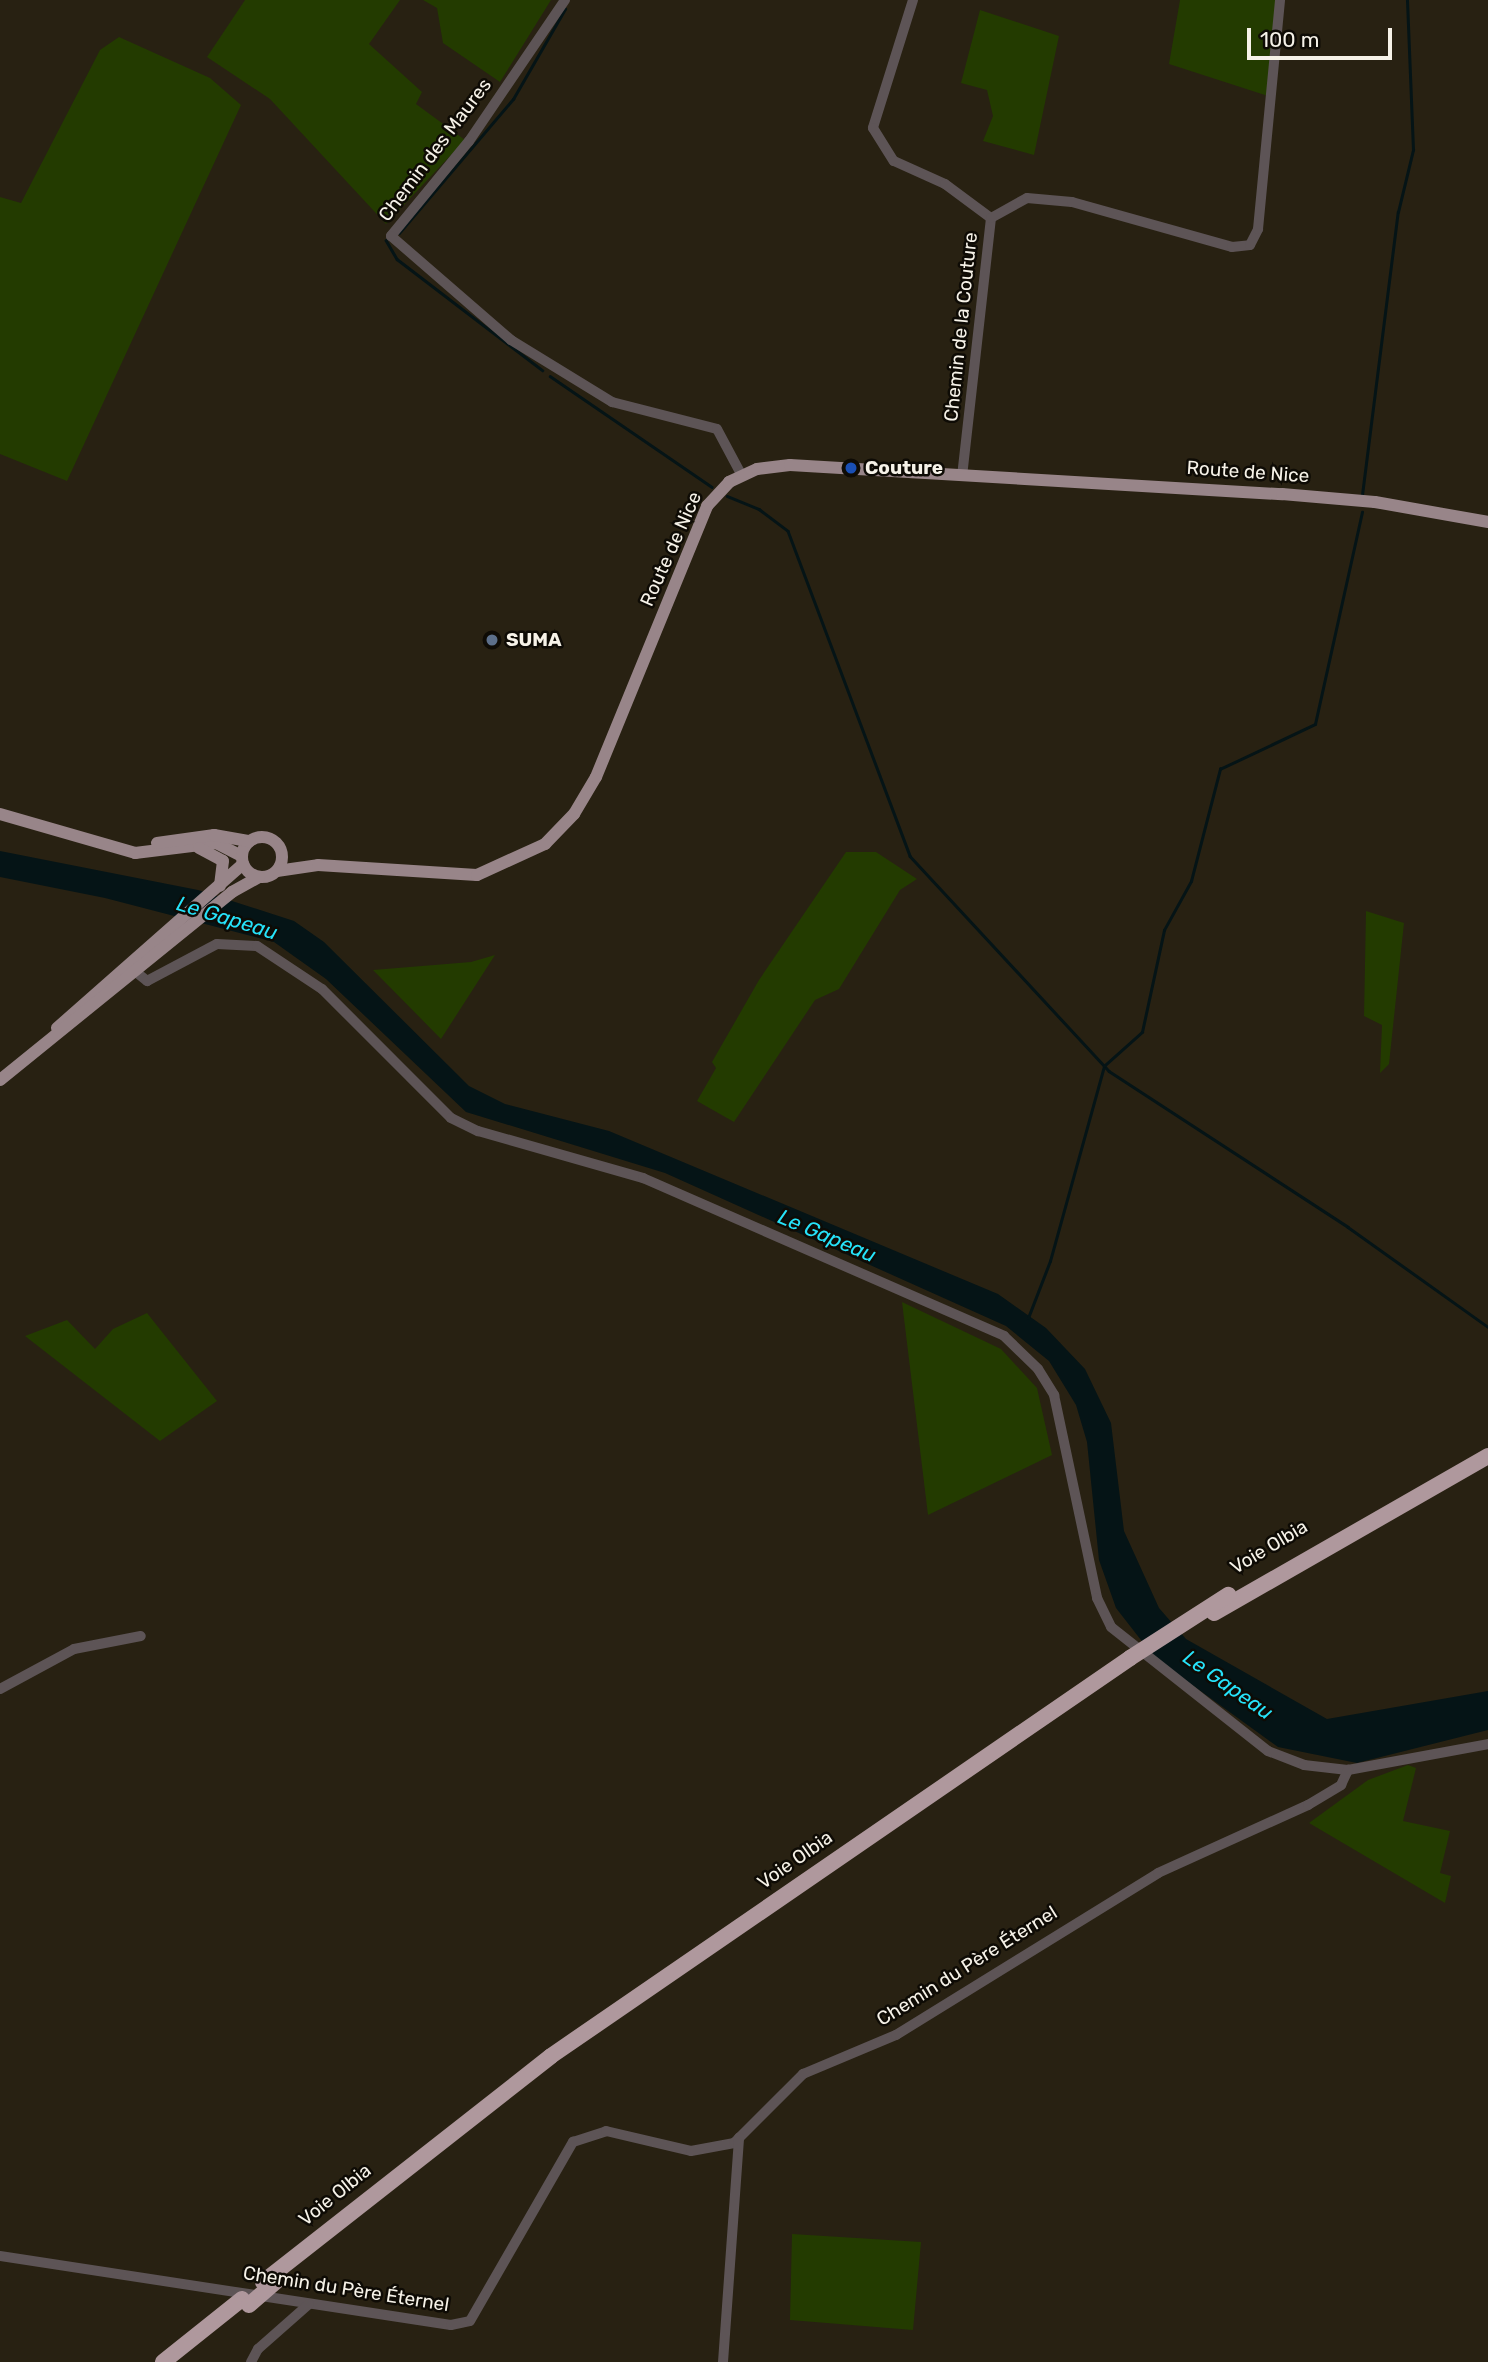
<!DOCTYPE html>
<html>
<head>
<meta charset="utf-8">
<style>
	body { margin:0 }
	#map { position:relative; width:1488px; height:2362px; overflow:hidden; background:#282112; font-family:Rubik,sans-serif }
	div>[style] { position:absolute }
	[style*='--x'] { left:calc(var(--x)*1px); top:calc(var(--y)*1px); width:calc(var(--w)*1px); rotate:calc(var(--a)*1deg) }
	.green>* { inset:0; background:#233b00 }
	.water>* { inset:0; background:#051416 }
	.stream>* { height:2.5px; margin:-1.25px; padding:0 1.25px; transform-origin:1.25px; border-radius:1.25px; background:#051416 }
	.minor>* { height:10px; margin:-5px; padding:0 5px; transform-origin:5px; border-radius:5px; background:#5d5456 }
	.major>* { height:12px; margin:-6px; padding:0 6px; transform-origin:6px; border-radius:6px; background:#988589 }
	.major>.ring { margin:-6px; padding:0; box-sizing:content-box; background:none; border:12px solid #988589; border-radius:50% }
	.highway>* { height:16px; margin:-8px; padding:0 8px; transform-origin:8px; border-radius:8px; background:#af989d }
	.highway-bridge>* { height:16px; margin:-8px; padding:0 8px; transform-origin:8px; border-radius:8px; background:#af989d }
	.dots>* { width:19px; height:19px; translate:-50% -50%; box-sizing:border-box; border:4px solid #0e0b05; border-radius:50% }
	span { translate:-50% -50%; white-space:nowrap; text-align:center; line-height:1.15; -webkit-text-stroke:5px #0e0b05; paint-order:stroke }
	.street-label { font-size:19px; color:#f6f2e8 }
	.poi-label { font-size:19px; color:#f6f2e8; font-weight:700 }
	.left { translate:0 -50%; text-align:left }
	.water-label { font-size:21px; color:#26e3fa; font-style:italic }
	.scale { position:absolute; left:1247px; top:28px; width:145px; height:32px; box-sizing:border-box; border:4px solid #f6f2e8; border-top:0; padding-left:9px; font-size:21px; line-height:24px; white-space:nowrap; color:#f6f2e8; -webkit-text-stroke:5px #0e0b05; paint-order:stroke }
</style>
</head>
<body>
<div id="map">
	<div class="green">
		<div style="clip-path:polygon(245px 0,400px 0,369px 44px,422px 92px,416px 104px,465px 140px,386px 224px,270px 99px,207px 57px)"></div>
		<div style="clip-path:polygon(423px 0,551px 0,500px 82px,443px 43px,437px 8px)"></div>
		<div style="clip-path:polygon(1180px 0,1277px 0,1268px 96px,1169px 64px)"></div>
		<div style="clip-path:polygon(980px 10px,1059px 36px,1034px 155px,983px 141px,993px 116px,987px 90px,961px 83px)"></div>
		<div style="clip-path:polygon(119px 37px,210px 78px,241px 105px,67px 481px,0 454px,0 197px,21px 203px,100px 50px)"></div>
		<div style="clip-path:polygon(846px 852px,876px 852px,917px 879px,900px 890px,839px 989px,815px 1000px,734px 1122px,697px 1101px,716px 1068px,712px 1062px,759px 980px)"></div>
		<div style="clip-path:polygon(1366px 911px,1404px 923px,1389px 1064px,1380px 1073px,1382px 1025px,1364px 1016px)"></div>
		<div style="clip-path:polygon(495px 955px,441px 1039px,373px 970px,471px 962px)"></div>
		<div style="clip-path:polygon(902px 1302px,1001px 1349px,1037px 1388px,1052px 1455px,928px 1515px)"></div>
		<div style="clip-path:polygon(147px 1313px,217px 1401px,160px 1441px,25px 1336px,67px 1320px,95px 1349px,113px 1329px)"></div>
		<div style="clip-path:polygon(1408px 1765px,1416px 1768px,1403px 1821px,1450px 1831px,1440px 1873px,1451px 1876px,1445px 1903px,1309px 1823px,1368px 1780px)"></div>
		<div style="clip-path:polygon(792px 2234px,921px 2242px,913px 2330px,790px 2320px)"></div>
	</div>
	<div class="water">
		<div style="clip-path:polygon(0 851px,198px 890px,294px 921px,324px 942px,469px 1086px,505px 1104px,609px 1131px,998px 1294px,1046px 1328px,1085px 1369px,1111px 1423px,1124px 1531px,1159px 1608px,1186px 1639px,1327px 1719px,1488px 1691px,1488px 1730px,1357px 1763px,1278px 1747px,1155px 1658px,1116px 1608px,1099px 1560px,1087px 1442px,1076px 1405px,1049px 1361px,1006px 1326px,665px 1173px,466px 1112px,326px 979px,274px 942px,105px 898px,0 877px)"></div>
	</div>
	<div class="stream">
		<div style="--x:399;--y:233;--w:176;--a:-49.6"></div>
		<div style="--x:513;--y:99;--w:104;--a:-60"></div>
		<div style="--x:386;--y:240;--w:22;--a:60"></div>
		<div style="--x:397;--y:259;--w:183;--a:37.4"></div>
		<div style="--x:550;--y:376;--w:196;--a:34.4"></div>
		<div style="--x:1362;--y:495;--w:285;--a:-82.8"></div>
		<div style="--x:1398;--y:212;--w:64;--a:-76.4"></div>
		<div style="--x:1413;--y:150;--w:150;--a:-92.3"></div>
		<div style="--x:727;--y:496;--w:35;--a:22"></div>
		<div style="--x:759;--y:509;--w:36;--a:37"></div>
		<div style="--x:788;--y:531;--w:347;--a:69.4"></div>
		<div style="--x:910;--y:856;--w:293;--a:47.2"></div>
		<div style="--x:1109;--y:1071;--w:285;--a:33.1"></div>
		<div style="--x:1348;--y:1227;--w:172;--a:35.5"></div>
		<div style="--x:1028;--y:1318;--w:61;--a:-68.9"></div>
		<div style="--x:1050;--y:1261;--w:202;--a:-74.5"></div>
		<div style="--x:1104;--y:1066;--w:51;--a:-41.8"></div>
		<div style="--x:1142;--y:1032;--w:104;--a:-77.8"></div>
		<div style="--x:1164;--y:930;--w:56;--a:-61.1"></div>
		<div style="--x:1191;--y:881;--w:116;--a:-75.5"></div>
		<div style="--x:1220;--y:769;--w:105;--a:-25.3"></div>
		<div style="--x:1315;--y:724;--w:217;--a:-77.5"></div>
	</div>
	<div class="minor">
		<div style="--x:565;--y:0;--w:171;--a:124.2"></div>
		<div style="--x:469;--y:141;--w:123;--a:129.4"></div>
		<div style="--x:391;--y:236;--w:159;--a:40.9"></div>
		<div style="--x:511;--y:340;--w:119;--a:31.5"></div>
		<div style="--x:612;--y:402;--w:108;--a:14.4"></div>
		<div style="--x:717;--y:429;--w:51;--a:61.9"></div>
		<div style="--x:913;--y:0;--w:134;--a:107.4"></div>
		<div style="--x:873;--y:128;--w:39;--a:58"></div>
		<div style="--x:894;--y:161;--w:56;--a:24.3"></div>
		<div style="--x:945;--y:184;--w:57;--a:36.5"></div>
		<div style="--x:991;--y:218;--w:259;--a:96.4"></div>
		<div style="--x:991;--y:218;--w:41;--a:-29.1"></div>
		<div style="--x:1027;--y:198;--w:45;--a:5.1"></div>
		<div style="--x:1072;--y:202;--w:166;--a:15.7"></div>
		<div style="--x:1232;--y:247;--w:18;--a:-6"></div>
		<div style="--x:1250;--y:245;--w:18;--a:-63"></div>
		<div style="--x:1258;--y:229;--w:230;--a:-84.5"></div>
		<div style="--x:131;--y:968;--w:21;--a:39"></div>
		<div style="--x:147;--y:981;--w:79;--a:-27.9"></div>
		<div style="--x:217;--y:944;--w:40;--a:2.9"></div>
		<div style="--x:257;--y:946;--w:78;--a:33.5"></div>
		<div style="--x:322;--y:989;--w:182;--a:45"></div>
		<div style="--x:451;--y:1118;--w:30;--a:26"></div>
		<div style="--x:478;--y:1131;--w:172;--a:15.9"></div>
		<div style="--x:643;--y:1178;--w:394;--a:23.6"></div>
		<div style="--x:1004;--y:1336;--w:47;--a:44.1"></div>
		<div style="--x:1038;--y:1369;--w:31;--a:58"></div>
		<div style="--x:1054;--y:1395;--w:208;--a:78"></div>
		<div style="--x:1097;--y:1598;--w:32;--a:64"></div>
		<div style="--x:1111;--y:1627;--w:200;--a:38.3"></div>
		<div style="--x:1268;--y:1751;--w:39;--a:21"></div>
		<div style="--x:1304;--y:1765;--w:44;--a:6.5"></div>
		<div style="--x:1348;--y:1770;--w:142;--a:-10.5"></div>
		<div style="--x:0;--y:1689;--w:84;--a:-28.4"></div>
		<div style="--x:74;--y:1649;--w:68;--a:-11"></div>
		<div style="--x:0;--y:2256;--w:456;--a:8.7"></div>
		<div style="--x:451;--y:2325;--w:19;--a:-12"></div>
		<div style="--x:470;--y:2321;--w:207;--a:-60.1"></div>
		<div style="--x:573;--y:2142;--w:35;--a:-18"></div>
		<div style="--x:606;--y:2131;--w:87;--a:13.2"></div>
		<div style="--x:691;--y:2151;--w:44;--a:-10.5"></div>
		<div style="--x:734;--y:2143;--w:98;--a:-45"></div>
		<div style="--x:803;--y:2074;--w:101;--a:-22.8"></div>
		<div style="--x:896;--y:2035;--w:308;--a:-31.7"></div>
		<div style="--x:1158;--y:1873;--w:165;--a:-24.4"></div>
		<div style="--x:1308;--y:1805;--w:39;--a:-31"></div>
		<div style="--x:1341;--y:1785;--w:17;--a:-65"></div>
		<div style="--x:251;--y:2362;--w:15;--a:-62"></div>
		<div style="--x:258;--y:2349;--w:68;--a:-41.4"></div>
		<div style="--x:723;--y:2362;--w:225;--a:-85.9"></div>
	</div>
	<div class="major">
		<div style="--x:0;--y:814;--w:141;--a:16.1"></div>
		<div style="--x:135;--y:853;--w:82;--a:-7"></div>
		<div style="--x:216;--y:843;--w:29;--a:27"></div>
		<div class="ring" style="left:242px;top:837px;width:28px;height:28px"></div>
		<div style="--x:157;--y:843;--w:58;--a:-8"></div>
		<div style="--x:214;--y:835;--w:36;--a:10"></div>
		<div style="--x:199;--y:848;--w:27;--a:28"></div>
		<div style="--x:223;--y:861;--w:25;--a:97"></div>
		<div style="--x:277;--y:871;--w:41;--a:-8.3"></div>
		<div style="--x:318;--y:865;--w:159;--a:3.6"></div>
		<div style="--x:477;--y:875;--w:75;--a:-24.5"></div>
		<div style="--x:545;--y:844;--w:42;--a:-46"></div>
		<div style="--x:574;--y:814;--w:43;--a:-59.3"></div>
		<div style="--x:596;--y:777;--w:293;--a:-67.7"></div>
		<div style="--x:707;--y:506;--w:33;--a:-47"></div>
		<div style="--x:729;--y:482;--w:31;--a:-25"></div>
		<div style="--x:757;--y:469;--w:33;--a:-7"></div>
		<div style="--x:790;--y:465;--w:493;--a:3.4"></div>
		<div style="--x:1282;--y:494;--w:93;--a:4.9"></div>
		<div style="--x:1375;--y:502;--w:115;--a:10"></div>
		<div style="--x:57;--y:1028;--w:248;--a:-41.4"></div>
		<div style="--x:0;--y:1080;--w:299;--a:-39"></div>
		<div style="--x:232;--y:892;--w:31;--a:-29"></div>
	</div>
	<div class="highway">
		<div style="--x:1214;--y:1613;--w:316;--a:-29.8"></div>
		<div style="--x:263;--y:2282;--w:366;--a:-38.1"></div>
		<div style="--x:551;--y:2056;--w:703;--a:-34.5"></div>
		<div style="--x:163;--y:2362;--w:101;--a:-38.6"></div>
	</div>
	<div class="highway-bridge">
		<div style="--x:1130;--y:1658;--w:117;--a:-32.7"></div>
		<div style="--x:249;--y:2305;--w:37;--a:-41"></div>
	</div>
	<div class="dots">
		<div style="left:851px;top:468px;background:#1a4fb4"></div>
		<div style="left:492px;top:640px;background:#5c6f8a"></div>
	</div>
	<div class="street-label">
		<span style="left:435px;top:150px;rotate:-53deg">Chemin des Maures</span>
		<span style="left:961px;top:327px;rotate:-84deg">Chemin de la Couture</span>
		<span style="left:1248px;top:472px;rotate:4deg">Route de Nice</span>
		<span style="left:671px;top:549px;rotate:-66deg">Route de Nice</span>
		<span style="left:1269px;top:1547px;rotate:-31deg">Voie Olbia</span>
		<span style="left:795px;top:1860px;rotate:-35deg">Voie Olbia</span>
		<span style="left:967px;top:1966px;rotate:-32deg">Chemin du Père Éternel</span>
		<span style="left:335px;top:2195px;rotate:-39deg">Voie Olbia</span>
		<span style="left:346px;top:2289px;rotate:9deg">Chemin du Père Éternel</span>
	</div>
	<div class="poi-label">
		<span class="left" style="left:865px;top:468px">Couture</span>
		<span class="left" style="left:506px;top:640px">SUMA</span>
	</div>
	<div class="water-label">
		<span style="left:227px;top:918px;rotate:17deg">Le Gapeau</span>
		<span style="left:827px;top:1236px;rotate:23deg">Le Gapeau</span>
		<span style="left:1228px;top:1685px;rotate:35deg">Le Gapeau</span>
	</div>
	<div class="scale">100 m</div>
</div>
</body>
</html>
